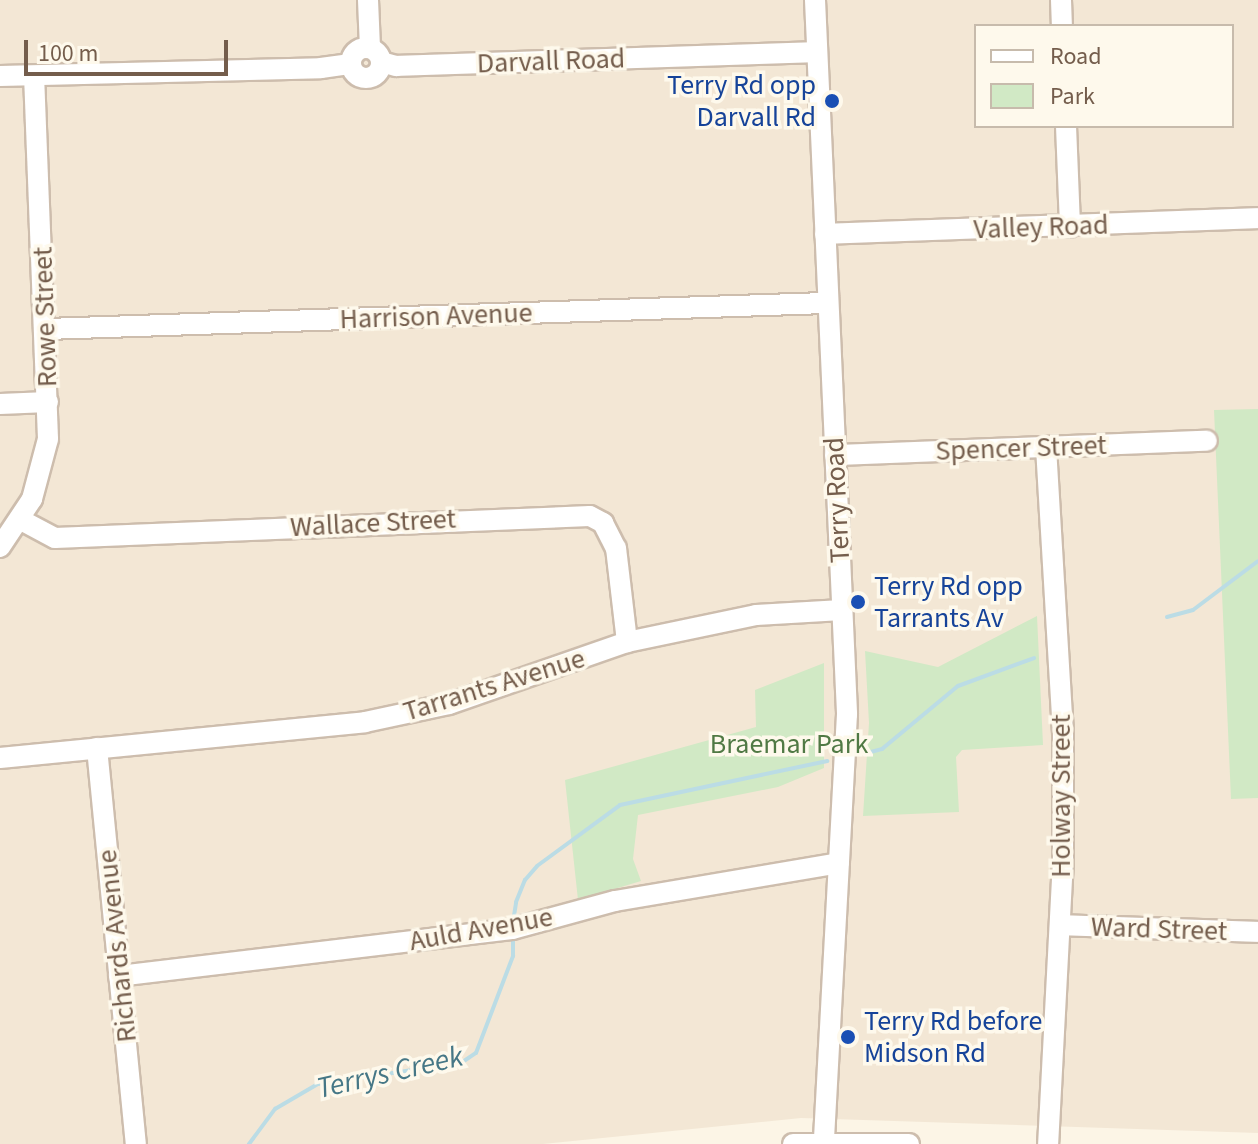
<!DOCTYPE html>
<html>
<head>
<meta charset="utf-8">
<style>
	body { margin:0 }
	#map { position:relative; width:1258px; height:1144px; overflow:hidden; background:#fcf5e6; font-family:"Source Sans 3",sans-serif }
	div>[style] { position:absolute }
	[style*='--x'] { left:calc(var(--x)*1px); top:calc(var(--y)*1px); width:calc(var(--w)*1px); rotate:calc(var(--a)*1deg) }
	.residential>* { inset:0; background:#f3e7d5 }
	.green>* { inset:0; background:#d1e9c5 }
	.stream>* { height:4px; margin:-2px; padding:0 2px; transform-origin:2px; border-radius:2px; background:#bbdce5 }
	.roads { filter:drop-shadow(2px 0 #cdbdad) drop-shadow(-2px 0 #cdbdad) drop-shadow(0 2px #cdbdad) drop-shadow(0 -2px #cdbdad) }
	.minor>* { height:20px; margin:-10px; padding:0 10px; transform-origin:10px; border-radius:10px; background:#fff }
	.minor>.ring { margin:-10px; padding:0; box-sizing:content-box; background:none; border:20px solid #fff; border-radius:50% }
	.dots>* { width:22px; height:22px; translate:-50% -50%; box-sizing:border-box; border:4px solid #fef9ec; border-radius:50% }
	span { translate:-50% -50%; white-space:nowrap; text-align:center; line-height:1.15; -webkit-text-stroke:7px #fef9ec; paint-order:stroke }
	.street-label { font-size:28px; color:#745d4c }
	.transit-label { font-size:28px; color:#164399 }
	.right { translate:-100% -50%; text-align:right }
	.left { translate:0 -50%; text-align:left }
	.park-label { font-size:28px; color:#507944 }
	.water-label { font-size:30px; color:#467786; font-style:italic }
	.legend { position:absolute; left:974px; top:24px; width:260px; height:104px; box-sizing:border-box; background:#fef9ec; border:2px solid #c7bbac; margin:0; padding:10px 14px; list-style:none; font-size:24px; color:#745d4c }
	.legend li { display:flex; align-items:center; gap:16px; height:40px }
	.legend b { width:40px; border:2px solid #c7bbac }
	.scale { position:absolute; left:24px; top:40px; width:204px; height:36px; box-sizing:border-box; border:4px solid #745d4c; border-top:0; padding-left:10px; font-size:24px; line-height:28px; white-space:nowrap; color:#745d4c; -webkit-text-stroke:6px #fef9ec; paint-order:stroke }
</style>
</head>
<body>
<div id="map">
	<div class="residential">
		<div style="clip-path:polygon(evenodd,0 0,1258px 0,1258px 1133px,801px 1118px,543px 1144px,0 1144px,0 0,976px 26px,1232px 26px,1232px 126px,976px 126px,976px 26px)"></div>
	</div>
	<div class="green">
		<div style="clip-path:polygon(1258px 409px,1258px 798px,1231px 799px,1214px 410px)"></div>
		<div style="clip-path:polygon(1037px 616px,1043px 745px,962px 750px,956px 757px,959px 812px,863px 816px,869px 723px,865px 651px,938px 667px)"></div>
		<div style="clip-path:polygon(824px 663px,824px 768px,778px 787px,638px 815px,633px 859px,641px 881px,578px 900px,565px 780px,756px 727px,755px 690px)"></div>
	</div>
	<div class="stream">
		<div style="--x:1167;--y:617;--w:27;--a:-15"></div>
		<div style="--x:1193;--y:610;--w:81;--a:-37"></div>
		<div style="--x:867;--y:753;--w:16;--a:-15"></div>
		<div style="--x:882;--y:749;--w:99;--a:-39.7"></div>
		<div style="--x:958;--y:686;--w:81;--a:-20.2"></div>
		<div style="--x:513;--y:922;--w:20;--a:-81"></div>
		<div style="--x:516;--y:902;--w:24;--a:-68"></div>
		<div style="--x:525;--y:880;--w:18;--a:-49"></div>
		<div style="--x:537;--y:866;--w:103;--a:-36.3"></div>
		<div style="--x:620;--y:805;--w:212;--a:-12"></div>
		<div style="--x:249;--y:1144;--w:44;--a:-53.4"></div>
		<div style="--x:275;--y:1109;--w:50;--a:-30.2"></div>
		<div style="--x:318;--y:1084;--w:145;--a:-8.4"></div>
		<div style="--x:461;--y:1063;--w:18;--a:-34"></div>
		<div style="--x:476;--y:1053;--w:104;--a:-69.1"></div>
		<div style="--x:513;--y:956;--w:20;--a:-90"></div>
	</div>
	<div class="roads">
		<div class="minor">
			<div style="--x:368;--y:0;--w:48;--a:87.6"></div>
			<div style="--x:815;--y:0;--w:715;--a:87.43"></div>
			<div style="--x:847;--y:714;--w:431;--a:93.1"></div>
			<div style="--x:1061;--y:0;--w:26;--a:88"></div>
			<div class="ring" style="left:351px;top:48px;width:10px;height:10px"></div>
			<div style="--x:381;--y:62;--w:16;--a:15"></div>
			<div style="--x:396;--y:66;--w:421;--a:-1.9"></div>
			<div style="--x:0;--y:76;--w:321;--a:-1.4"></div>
			<div style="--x:321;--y:68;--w:30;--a:-8"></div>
			<div style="--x:1066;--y:126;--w:101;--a:87.7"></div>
			<div style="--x:825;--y:234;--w:433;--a:-2.1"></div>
			<div style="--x:46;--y:329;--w:780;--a:-1.91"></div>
			<div style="--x:0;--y:404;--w:48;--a:-2.4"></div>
			<div style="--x:1046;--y:447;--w:287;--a:86.6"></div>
			<div style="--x:1063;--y:733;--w:127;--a:90"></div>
			<div style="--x:1063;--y:860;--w:284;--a:93"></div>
			<div style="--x:835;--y:455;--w:372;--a:-2.2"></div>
			<div style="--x:21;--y:520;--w:38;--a:28"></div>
			<div style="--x:55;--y:538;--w:535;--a:-2.35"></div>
			<div style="--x:590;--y:516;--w:15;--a:28"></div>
			<div style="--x:603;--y:523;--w:28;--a:63"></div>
			<div style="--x:616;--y:548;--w:95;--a:83.3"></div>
			<div style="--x:0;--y:547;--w:58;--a:-56.3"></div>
			<div style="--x:32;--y:499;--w:62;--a:-75.1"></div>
			<div style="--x:48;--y:439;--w:363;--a:-92.2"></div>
			<div style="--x:97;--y:748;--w:398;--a:84.4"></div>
			<div style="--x:0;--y:758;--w:367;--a:-5.6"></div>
			<div style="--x:365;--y:722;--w:86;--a:-12.1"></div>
			<div style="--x:449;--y:704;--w:188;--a:-19.2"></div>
			<div style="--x:627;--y:642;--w:132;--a:-11.8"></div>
			<div style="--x:756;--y:615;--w:86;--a:-3.3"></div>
			<div style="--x:1060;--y:925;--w:198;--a:2"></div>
			<div style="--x:119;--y:976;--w:396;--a:-6.8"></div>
			<div style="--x:512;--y:929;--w:107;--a:-15.2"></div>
			<div style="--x:615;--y:901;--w:227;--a:-9.6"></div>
			<div style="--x:793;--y:1144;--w:116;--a:0"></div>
		</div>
	</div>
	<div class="dots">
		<div style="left:832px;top:101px;background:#1a4fb4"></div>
		<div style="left:858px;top:602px;background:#1a4fb4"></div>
		<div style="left:848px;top:1037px;background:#1a4fb4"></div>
	</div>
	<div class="street-label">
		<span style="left:551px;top:61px;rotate:-2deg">Darvall Road</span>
		<span style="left:1041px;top:227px;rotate:-2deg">Valley Road</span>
		<span style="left:436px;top:316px;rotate:-2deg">Harrison Avenue</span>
		<span style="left:45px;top:317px;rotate:-92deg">Rowe Street</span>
		<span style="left:1021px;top:448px;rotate:-2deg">Spencer Street</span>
		<span style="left:837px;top:500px;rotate:-93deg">Terry Road</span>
		<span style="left:373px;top:523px;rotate:-3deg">Wallace Street</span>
		<span style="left:494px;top:685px;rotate:-17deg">Tarrants Avenue</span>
		<span style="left:1061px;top:796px;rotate:-90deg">Holway Street</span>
		<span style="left:481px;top:929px;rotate:-10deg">Auld Avenue</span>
		<span style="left:1159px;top:929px;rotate:2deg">Ward Street</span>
		<span style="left:117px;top:946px;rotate:-96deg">Richards Avenue</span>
	</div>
	<div class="transit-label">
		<span class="right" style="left:816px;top:101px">Terry Rd opp<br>Darvall Rd</span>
		<span class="left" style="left:874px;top:602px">Terry Rd opp<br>Tarrants Av</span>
		<span class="left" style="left:864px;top:1037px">Terry Rd before<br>Midson Rd</span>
	</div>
	<div class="park-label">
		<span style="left:789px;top:744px">Braemar Park</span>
	</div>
	<div class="water-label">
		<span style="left:390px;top:1073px;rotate:-13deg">Terrys Creek</span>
	</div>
	<ul class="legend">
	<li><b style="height:10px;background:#fff"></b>Road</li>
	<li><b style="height:22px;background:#d1e9c5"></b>Park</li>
	</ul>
	<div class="scale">100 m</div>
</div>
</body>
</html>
